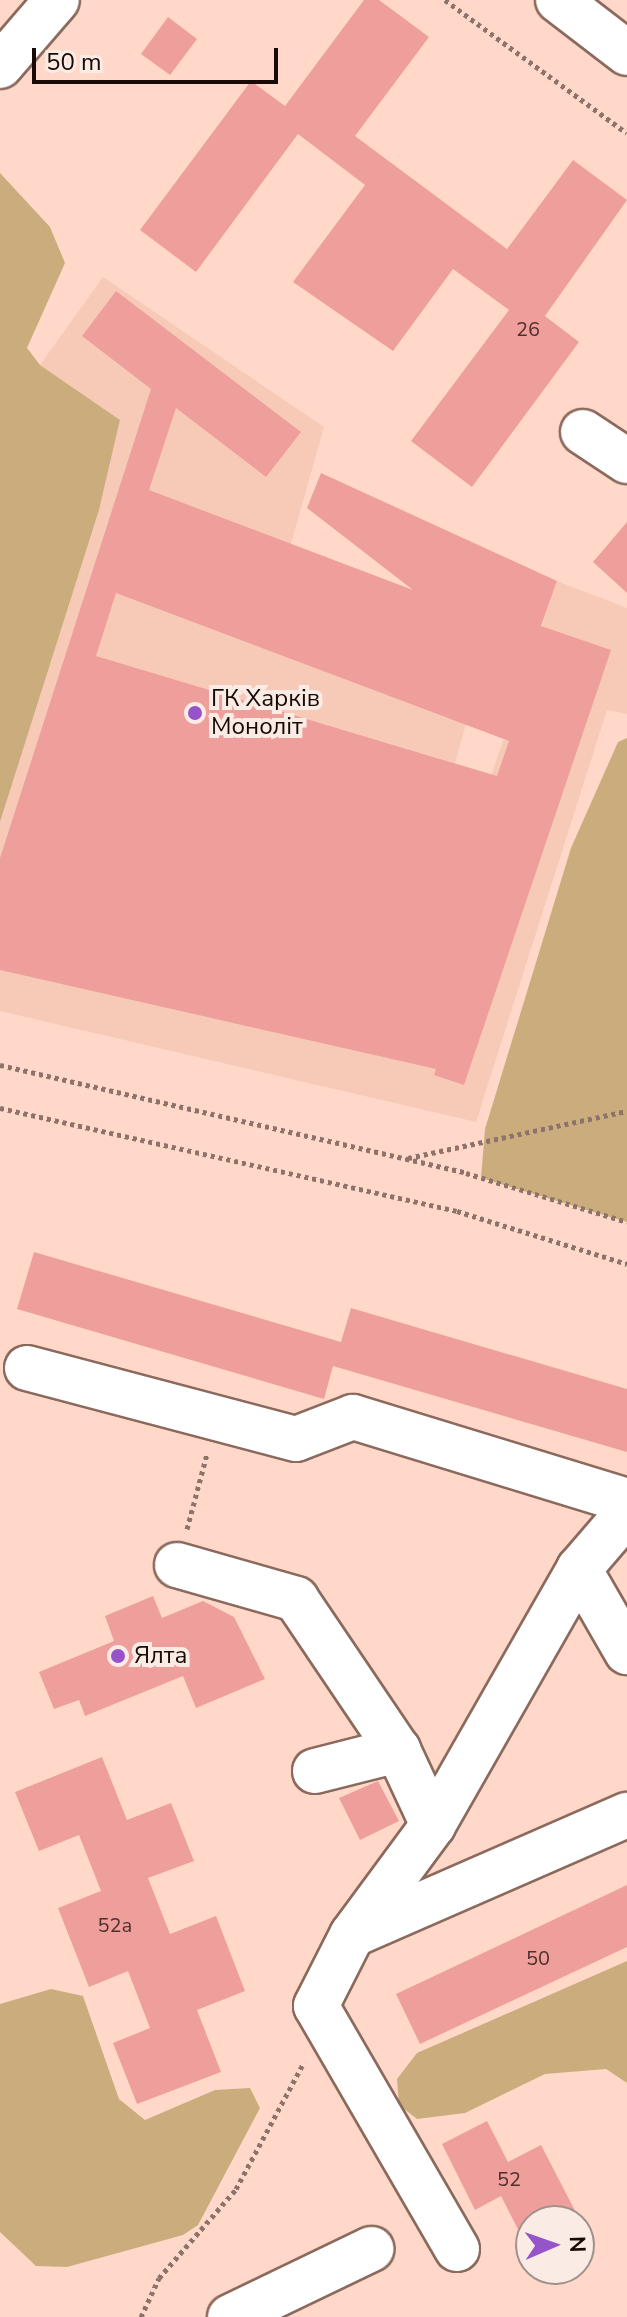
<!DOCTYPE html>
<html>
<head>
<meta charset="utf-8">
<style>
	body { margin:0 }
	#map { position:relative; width:627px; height:2317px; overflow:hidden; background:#ffd8c9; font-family:"Nunito Sans",sans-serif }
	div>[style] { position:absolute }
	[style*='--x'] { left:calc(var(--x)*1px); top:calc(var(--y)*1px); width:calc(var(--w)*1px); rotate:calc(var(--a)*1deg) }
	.built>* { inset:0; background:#f7cab8 }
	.green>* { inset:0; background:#cbad7d }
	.building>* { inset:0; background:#ef9f9b }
	.path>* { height:5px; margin-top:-2.5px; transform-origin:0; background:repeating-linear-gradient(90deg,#8d7369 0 4px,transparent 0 8px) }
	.roads { filter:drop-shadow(2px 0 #8b6a5d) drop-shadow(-2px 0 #8b6a5d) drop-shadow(0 2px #8b6a5d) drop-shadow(0 -2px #8b6a5d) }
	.minor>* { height:44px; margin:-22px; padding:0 22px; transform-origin:22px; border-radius:22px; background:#fff }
	.dots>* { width:22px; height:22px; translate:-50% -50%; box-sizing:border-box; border:4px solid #fbebe5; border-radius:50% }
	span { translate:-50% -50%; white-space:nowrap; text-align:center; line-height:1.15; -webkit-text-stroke:8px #fbebe5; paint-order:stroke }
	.number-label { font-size:20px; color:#4e302c }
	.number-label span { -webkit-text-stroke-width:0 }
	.poi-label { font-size:24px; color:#180b07 }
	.left { translate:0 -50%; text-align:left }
	.north { position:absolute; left:515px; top:2205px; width:80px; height:80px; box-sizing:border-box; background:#fbebe5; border:2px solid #a0918c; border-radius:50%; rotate:88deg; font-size:22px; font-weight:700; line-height:32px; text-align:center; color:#180b07 }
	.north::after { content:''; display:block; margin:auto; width:28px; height:36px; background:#9554ca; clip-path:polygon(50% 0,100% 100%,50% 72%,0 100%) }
	.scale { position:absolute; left:32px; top:48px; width:246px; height:36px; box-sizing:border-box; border:4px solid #180b07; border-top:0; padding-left:10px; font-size:24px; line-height:28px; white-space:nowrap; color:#180b07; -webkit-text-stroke:6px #fbebe5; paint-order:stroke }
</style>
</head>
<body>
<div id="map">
	<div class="built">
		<div style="clip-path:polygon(103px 277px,324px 427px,284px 569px,489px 642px,455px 763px,118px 663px,435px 942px,557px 581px,627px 608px,627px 714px,607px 710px,476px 1122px,0 1011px,0 822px,99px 510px,120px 420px,40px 365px)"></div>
	</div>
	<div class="green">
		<div style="clip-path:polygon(0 173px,50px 227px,65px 263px,27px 348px,40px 365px,120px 420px,99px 510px,0 822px)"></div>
		<div style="clip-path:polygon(627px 738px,627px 1222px,481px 1178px,485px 1129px,571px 848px,618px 742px)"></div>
		<div style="clip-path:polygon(627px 1961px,627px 2083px,606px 2069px,545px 2074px,465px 2113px,417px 2119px,399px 2105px,397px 2079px,417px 2053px)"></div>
		<div style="clip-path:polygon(51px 1989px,83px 1996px,119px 2099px,145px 2120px,215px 2090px,250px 2088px,260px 2108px,198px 2225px,183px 2235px,67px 2267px,36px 2266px,0 2232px,0 2004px)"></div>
	</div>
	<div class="building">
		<div style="clip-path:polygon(364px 0,379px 0,429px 37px,355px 136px,507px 249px,573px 160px,627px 200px,545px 316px,579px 342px,472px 487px,411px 441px,509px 310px,453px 269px,393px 351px,293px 282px,365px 185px,298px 134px,196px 272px,140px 230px,251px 81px,285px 106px)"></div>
		<div style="clip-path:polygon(168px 17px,197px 39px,170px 75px,141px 54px)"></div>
		<div style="clip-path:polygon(evenodd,116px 291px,301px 432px,266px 477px,176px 408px,149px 490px,413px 590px,307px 508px,321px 473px,557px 581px,541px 626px,611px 650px,464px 1085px,434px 1075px,436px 1069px,0 970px,0 858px,151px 389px,82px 336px,116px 291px,116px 593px,509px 741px,497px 776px,96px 656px,116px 593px)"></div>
		<div style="clip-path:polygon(627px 522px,627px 593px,593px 562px)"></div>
		<div style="clip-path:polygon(34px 1252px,341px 1342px,351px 1308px,627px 1389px,627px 1452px,333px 1366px,324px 1399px,17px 1309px)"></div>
		<div style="clip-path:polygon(153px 1596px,162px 1618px,203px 1601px,234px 1617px,265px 1679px,196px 1708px,183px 1676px,85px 1716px,79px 1700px,54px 1709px,39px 1672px,114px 1641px,105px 1616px)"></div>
		<div style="clip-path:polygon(102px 1757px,127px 1820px,171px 1803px,194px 1861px,148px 1878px,170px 1934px,216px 1916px,245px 1991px,197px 2010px,221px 2072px,137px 2104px,113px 2043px,150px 2028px,128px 1971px,89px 1987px,58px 1908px,101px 1891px,79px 1835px,39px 1851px,15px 1792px)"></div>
		<div style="clip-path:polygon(378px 1781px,399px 1821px,360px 1840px,339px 1798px)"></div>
		<div style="clip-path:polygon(627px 1885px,627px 1947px,420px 2044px,396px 1994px)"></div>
		<div style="clip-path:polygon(487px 2121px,508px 2162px,541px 2145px,585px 2230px,579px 2233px,579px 2221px,531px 2221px,531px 2255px,501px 2196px,475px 2210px,442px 2144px)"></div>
	</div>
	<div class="path">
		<div style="--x:445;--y:0;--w:225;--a:36.2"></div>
		<div style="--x:0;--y:1065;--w:478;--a:13"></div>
		<div style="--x:466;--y:1173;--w:168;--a:16.9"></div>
		<div style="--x:0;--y:1108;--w:468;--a:12.7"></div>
		<div style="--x:457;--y:1211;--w:178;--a:17.3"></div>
		<div style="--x:408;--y:1158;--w:224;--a:-12.1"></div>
		<div style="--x:187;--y:1529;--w:78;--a:-75.1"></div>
		<div style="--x:141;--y:2317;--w:43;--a:-65.2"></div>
		<div style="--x:159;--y:2278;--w:118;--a:-49.1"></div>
		<div style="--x:236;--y:2189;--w:144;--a:-61.8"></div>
	</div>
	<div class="roads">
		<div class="minor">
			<div style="--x:558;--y:0;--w:87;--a:37.5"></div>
			<div style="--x:0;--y:66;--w:87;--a:-49.2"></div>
			<div style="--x:583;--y:432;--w:53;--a:33.4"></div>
			<div style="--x:27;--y:1368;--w:278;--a:14.8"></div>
			<div style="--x:296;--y:1439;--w:61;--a:-21.1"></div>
			<div style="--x:353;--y:1417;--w:287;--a:17"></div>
			<div style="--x:627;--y:1513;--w:74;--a:130.6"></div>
			<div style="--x:579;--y:1569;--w:96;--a:60"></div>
			<div style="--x:177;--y:1565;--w:124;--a:15.9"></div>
			<div style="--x:296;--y:1599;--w:182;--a:56"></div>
			<div style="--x:315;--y:1771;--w:86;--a:-14.2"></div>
			<div style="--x:398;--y:1750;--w:83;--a:65"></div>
			<div style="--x:354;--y:1934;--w:298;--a:-23.6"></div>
			<div style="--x:457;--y:2249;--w:281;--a:-120.1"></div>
			<div style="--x:316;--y:2006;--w:80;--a:-63.1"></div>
			<div style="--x:352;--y:1935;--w:137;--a:-53.6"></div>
			<div style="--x:433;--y:1825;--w:295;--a:-60.3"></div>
			<div style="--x:230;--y:2317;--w:157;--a:-25.7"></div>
		</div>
	</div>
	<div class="dots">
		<div style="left:195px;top:713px;background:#9554ca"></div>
		<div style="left:118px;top:1656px;background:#9554ca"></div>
	</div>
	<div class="number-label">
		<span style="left:528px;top:329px">26</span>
		<span style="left:115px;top:1925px">52а</span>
		<span style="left:538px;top:1958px">50</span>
		<span style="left:509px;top:2179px">52</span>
	</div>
	<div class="poi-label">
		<span class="left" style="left:211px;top:713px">ГК Харків<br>Моноліт</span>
		<span class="left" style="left:134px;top:1656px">Ялта</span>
	</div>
	<div class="north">N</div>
	<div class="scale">50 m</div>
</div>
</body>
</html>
